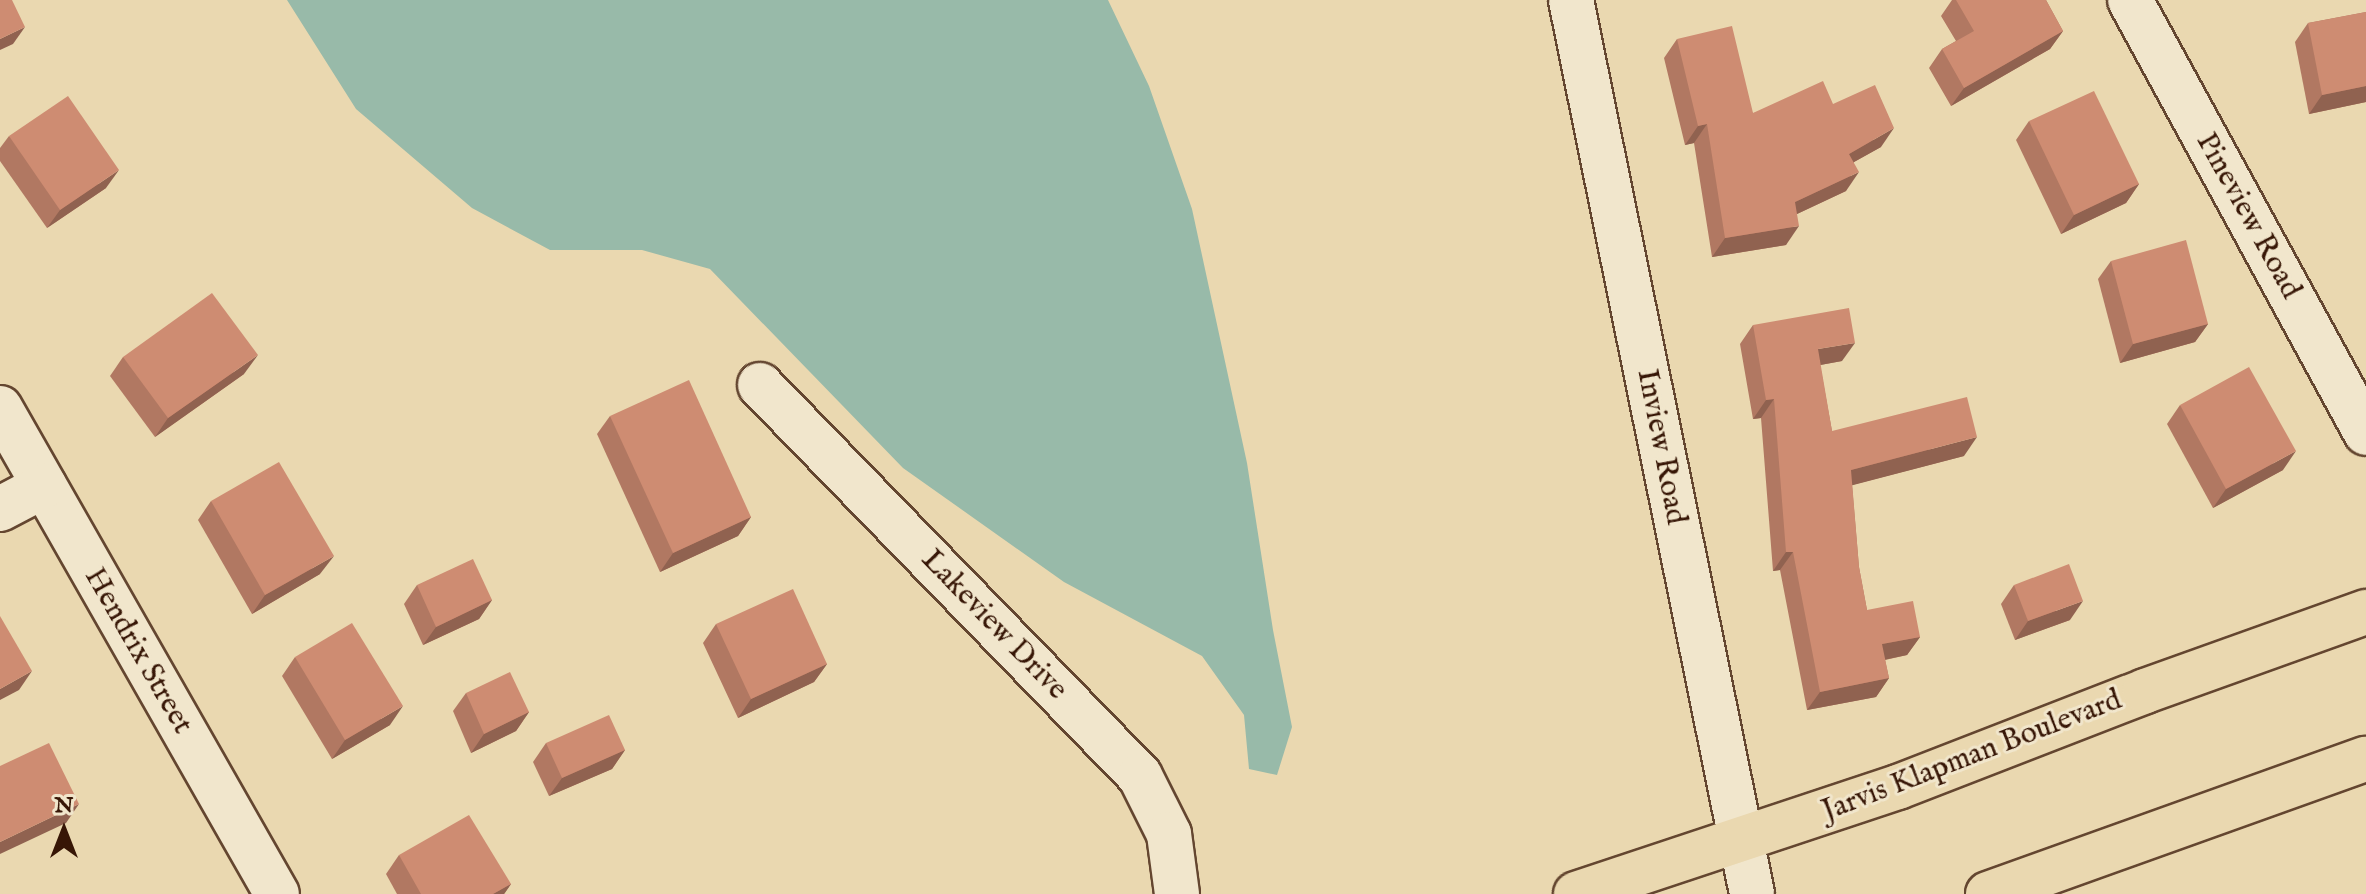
<!DOCTYPE html>
<html>
<head>
<meta charset="utf-8">
<style>
	body { margin:0 }
	#map { position:relative; width:2366px; height:894px; overflow:hidden; background:#ead8b0; font-family:"IM FELL English",serif }
	div>[style] { position:absolute }
	[style*='--x'] { left:calc(var(--x)*1px); top:calc(var(--y)*1px); width:calc(var(--w)*1px); rotate:calc(var(--a)*1deg) }
	.water>* { inset:0; background:#98baa9 }
	.roads { filter:drop-shadow(2px 0 #644630) drop-shadow(-2px 0 #644630) drop-shadow(0 2px #644630) drop-shadow(0 -2px #644630) }
	.minor>* { height:44px; margin:-22px; padding:0 22px; transform-origin:22px; border-radius:22px; background:#f1e6cc }
	.trunk>* { height:44px; margin:-22px; padding:0 22px; transform-origin:22px; border-radius:22px; background:#ead8b0 }
	.wall>* { inset:0; background:#b17862 }
	.shaded-wall>* { inset:0; background:#906250 }
	.building>* { inset:0; background:#ce8c72 }
	span { translate:-50% -50%; white-space:nowrap; text-align:center; line-height:1.15; -webkit-text-stroke:6px #f1e6cc; paint-order:stroke }
	.street-label { font-size:30px; color:#371606 }
	.north { position:absolute; left:24px; top:790px; width:80px; height:80px; -webkit-text-stroke:6px #f1e6cc; paint-order:stroke; rotate:0deg; font-size:22px; font-weight:700; line-height:32px; text-align:center; color:#371606 }
	.north::after { content:''; display:block; margin:auto; width:28px; height:36px; background:#371606; clip-path:polygon(50% 0,100% 100%,50% 72%,0 100%) }
</style>
</head>
<body>
<div id="map">
	<div class="water">
		<div style="clip-path:polygon(287px 0,1108px 0,1149px 86px,1192px 209px,1247px 463px,1273px 630px,1292px 727px,1277px 775px,1249px 769px,1244px 715px,1202px 656px,1064px 582px,903px 468px,710px 269px,642px 250px,550px 250px,472px 208px,356px 109px)"></div>
	</div>
	<div class="roads">
		<div class="minor">
			<div style="--x:1571;--y:0;--w:912;--a:78.55"></div>
			<div style="--x:2130;--y:0;--w:493;--a:61.4"></div>
			<div style="--x:760;--y:385;--w:545;--a:45.82"></div>
			<div style="--x:1140;--y:776;--w:65;--a:63.4"></div>
			<div style="--x:1169;--y:834;--w:61;--a:82.4"></div>
			<div style="--x:0;--y:408;--w:559;--a:60.32"></div>
			<div style="--x:0;--y:509;--w:50;--a:-27.6"></div>
		</div>
		<div class="trunk">
			<div style="--x:1576;--y:894;--w:339;--a:-18.4"></div>
			<div style="--x:1898;--y:787;--w:265;--a:-21.2"></div>
			<div style="--x:2145;--y:691;--w:235;--a:-19.7"></div>
			<div style="--x:1988;--y:894;--w:401;--a:-19.7"></div>
		</div>
	</div>
	<div class="wall">
		<div style="clip-path:polygon(1952px 0,2046px 0,2063px 31px,2050px 49px,1951px 106px,1929px 68px,1942px 49px,1956px 41px,1941px 16px)"></div>
		<div style="clip-path:polygon(2366px 12px,2366px 102px,2309px 114px,2295px 42px,2308px 23px)"></div>
		<div style="clip-path:polygon(1677px 39px,1753px 113px,1833px 104px,1881px 147px,1854px 162px,1846px 191px,1797px 214px,1786px 245px,1712px 257px,1694px 143px,1685px 145px,1664px 58px)"></div>
		<div style="clip-path:polygon(2029px 121px,2139px 184px,2126px 203px,2061px 234px,2016px 140px)"></div>
		<div style="clip-path:polygon(9px 136px,106px 188px,47px 228px,0 161px,0 148px)"></div>
		<div style="clip-path:polygon(2111px 261px,2208px 324px,2195px 342px,2120px 363px,2098px 279px)"></div>
		<div style="clip-path:polygon(1753px 325px,1842px 361px,1820px 365px,1832px 431px,1964px 456px,1852px 485px,1859px 567px,1867px 610px,1920px 637px,1907px 655px,1885px 660px,1889px 678px,1876px 697px,1807px 710px,1780px 570px,1773px 571px,1761px 418px,1753px 419px,1740px 344px)"></div>
		<div style="clip-path:polygon(123px 357px,244px 374px,155px 437px,110px 376px)"></div>
		<div style="clip-path:polygon(2180px 405px,2283px 470px,2213px 508px,2167px 424px)"></div>
		<div style="clip-path:polygon(610px 416px,751px 517px,738px 536px,660px 572px,597px 434px)"></div>
		<div style="clip-path:polygon(211px 501px,320px 574px,252px 614px,198px 520px)"></div>
		<div style="clip-path:polygon(417px 585px,492px 600px,479px 619px,423px 645px,404px 604px)"></div>
		<div style="clip-path:polygon(2014px 585px,2070px 620px,2015px 640px,2001px 604px)"></div>
		<div style="clip-path:polygon(716px 624px,827px 664px,814px 682px,738px 718px,703px 643px)"></div>
		<div style="clip-path:polygon(295px 657px,390px 725px,332px 759px,282px 676px)"></div>
		<div style="clip-path:polygon(466px 693px,529px 712px,516px 731px,471px 753px,453px 711px)"></div>
		<div style="clip-path:polygon(546px 743px,625px 750px,612px 769px,549px 796px,533px 762px)"></div>
		<div style="clip-path:polygon(399px 855px,511px 884px,504px 894px,397px 894px,386px 874px)"></div>
	</div>
	<div class="shaded-wall">
		<div style="clip-path:polygon(25px 27px,13px 44px,0 50px,0 39px)"></div>
		<div style="clip-path:polygon(2063px 31px,2050px 49px,1951px 106px,1964px 88px)"></div>
		<div style="clip-path:polygon(2366px 86px,2366px 102px,2309px 114px,2322px 95px)"></div>
		<div style="clip-path:polygon(1707px 124px,1694px 143px,1685px 145px,1698px 126px)"></div>
		<div style="clip-path:polygon(1894px 128px,1881px 147px,1836px 172px,1849px 154px)"></div>
		<div style="clip-path:polygon(119px 170px,106px 188px,47px 228px,60px 210px)"></div>
		<div style="clip-path:polygon(1859px 172px,1846px 191px,1782px 221px,1795px 202px)"></div>
		<div style="clip-path:polygon(2139px 184px,2126px 203px,2061px 234px,2074px 215px)"></div>
		<div style="clip-path:polygon(1799px 226px,1786px 245px,1712px 257px,1725px 238px)"></div>
		<div style="clip-path:polygon(2208px 324px,2195px 342px,2120px 363px,2133px 344px)"></div>
		<div style="clip-path:polygon(1855px 343px,1842px 361px,1804px 368px,1818px 349px)"></div>
		<div style="clip-path:polygon(258px 355px,244px 374px,155px 437px,168px 418px)"></div>
		<div style="clip-path:polygon(1774px 399px,1761px 418px,1753px 419px,1766px 400px)"></div>
		<div style="clip-path:polygon(1977px 437px,1964px 456px,1838px 489px,1851px 470px)"></div>
		<div style="clip-path:polygon(2296px 451px,2283px 470px,2213px 508px,2226px 489px)"></div>
		<div style="clip-path:polygon(751px 517px,738px 536px,660px 572px,673px 553px)"></div>
		<div style="clip-path:polygon(1786px 552px,1793px 552px,1780px 570px,1773px 571px)"></div>
		<div style="clip-path:polygon(334px 556px,320px 574px,252px 614px,265px 595px)"></div>
		<div style="clip-path:polygon(492px 600px,479px 619px,423px 645px,436px 627px)"></div>
		<div style="clip-path:polygon(2083px 601px,2070px 620px,2015px 640px,2028px 621px)"></div>
		<div style="clip-path:polygon(1920px 637px,1907px 655px,1869px 663px,1882px 644px)"></div>
		<div style="clip-path:polygon(827px 664px,814px 682px,738px 718px,751px 699px)"></div>
		<div style="clip-path:polygon(32px 671px,19px 690px,0 700px,0 689px)"></div>
		<div style="clip-path:polygon(1889px 678px,1876px 697px,1807px 710px,1820px 692px)"></div>
		<div style="clip-path:polygon(403px 706px,390px 725px,332px 759px,345px 740px)"></div>
		<div style="clip-path:polygon(529px 712px,516px 731px,471px 753px,484px 734px)"></div>
		<div style="clip-path:polygon(625px 750px,612px 769px,549px 796px,562px 778px)"></div>
		<div style="clip-path:polygon(79px 804px,66px 823px,0 854px,0 842px)"></div>
		<div style="clip-path:polygon(511px 884px,504px 894px,493px 894px)"></div>
	</div>
	<div class="building">
		<div style="clip-path:polygon(0 0,12px 0,25px 27px,0 39px)"></div>
		<div style="clip-path:polygon(1956px 0,2046px 0,2063px 31px,1964px 88px,1942px 49px,1974px 31px)"></div>
		<div style="clip-path:polygon(2366px 12px,2366px 86px,2322px 95px,2308px 23px)"></div>
		<div style="clip-path:polygon(1732px 26px,1753px 113px,1823px 81px,1833px 104px,1875px 85px,1894px 128px,1849px 154px,1859px 172px,1795px 202px,1799px 226px,1725px 238px,1707px 124px,1698px 126px,1677px 39px)"></div>
		<div style="clip-path:polygon(2094px 91px,2139px 184px,2074px 215px,2029px 121px)"></div>
		<div style="clip-path:polygon(68px 96px,119px 170px,60px 210px,9px 136px)"></div>
		<div style="clip-path:polygon(2186px 240px,2208px 324px,2133px 344px,2111px 261px)"></div>
		<div style="clip-path:polygon(212px 293px,258px 355px,168px 418px,123px 357px)"></div>
		<div style="clip-path:polygon(1849px 308px,1855px 343px,1818px 349px,1832px 431px,1967px 397px,1977px 437px,1851px 470px,1859px 567px,1867px 610px,1913px 601px,1920px 637px,1882px 644px,1889px 678px,1820px 692px,1793px 552px,1786px 552px,1774px 399px,1766px 400px,1753px 325px)"></div>
		<div style="clip-path:polygon(2249px 367px,2296px 451px,2226px 489px,2180px 405px)"></div>
		<div style="clip-path:polygon(689px 380px,751px 517px,673px 553px,610px 416px)"></div>
		<div style="clip-path:polygon(279px 462px,334px 556px,265px 595px,211px 501px)"></div>
		<div style="clip-path:polygon(473px 559px,492px 600px,436px 627px,417px 585px)"></div>
		<div style="clip-path:polygon(2069px 564px,2083px 601px,2028px 621px,2014px 585px)"></div>
		<div style="clip-path:polygon(793px 589px,827px 664px,751px 699px,716px 624px)"></div>
		<div style="clip-path:polygon(0 616px,32px 671px,0 689px)"></div>
		<div style="clip-path:polygon(352px 623px,403px 706px,345px 740px,295px 657px)"></div>
		<div style="clip-path:polygon(510px 672px,529px 712px,484px 734px,466px 693px)"></div>
		<div style="clip-path:polygon(609px 715px,625px 750px,562px 778px,546px 743px)"></div>
		<div style="clip-path:polygon(49px 743px,79px 804px,0 842px,0 766px)"></div>
		<div style="clip-path:polygon(469px 815px,511px 884px,493px 894px,421px 894px,399px 855px)"></div>
	</div>
	<div class="street-label">
		<span style="left:2248px;top:216px;rotate:61deg">Pineview Road</span>
		<span style="left:1661px;top:447px;rotate:79deg">Inview Road</span>
		<span style="left:994px;top:625px;rotate:46deg">Lakeview Drive</span>
		<span style="left:138px;top:651px;rotate:60deg">Hendrix Street</span>
		<span style="left:1972px;top:756px;rotate:-21deg">Jarvis Klapman Boulevard</span>
	</div>
	<div class="north">N</div>
</div>
</body>
</html>
